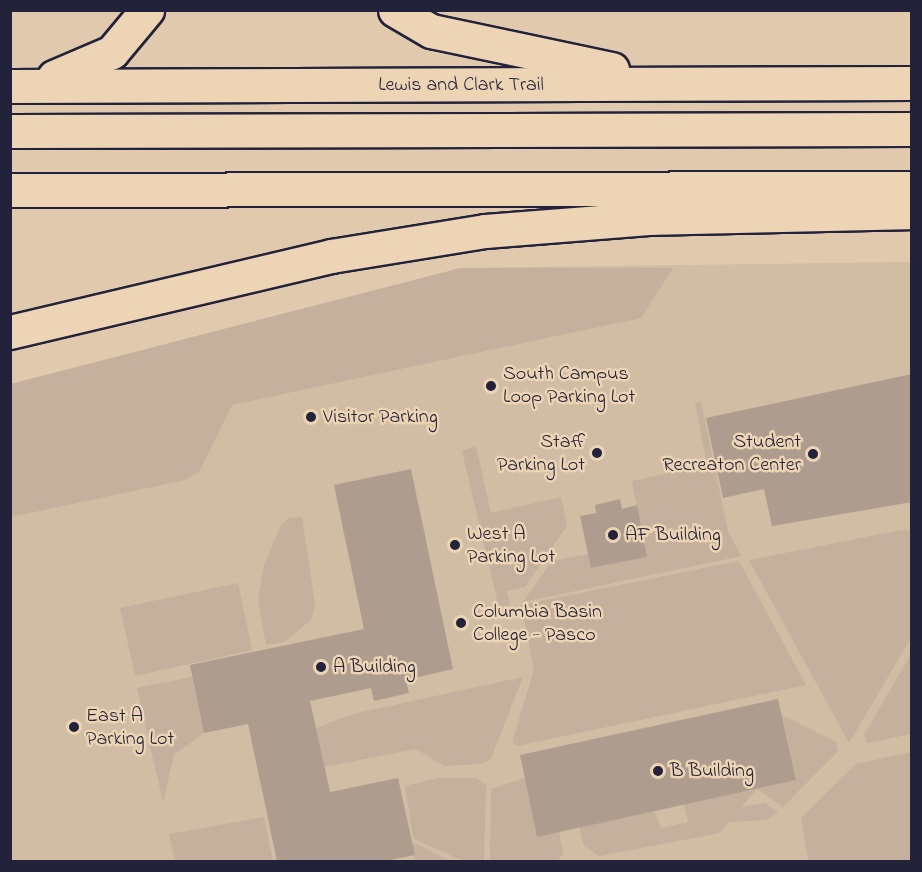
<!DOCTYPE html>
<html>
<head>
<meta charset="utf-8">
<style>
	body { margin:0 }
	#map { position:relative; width:922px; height:872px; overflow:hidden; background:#e0c9ad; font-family:"Indie Flower",sans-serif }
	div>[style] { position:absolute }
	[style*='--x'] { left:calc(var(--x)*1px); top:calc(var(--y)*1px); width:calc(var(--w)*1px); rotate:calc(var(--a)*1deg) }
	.built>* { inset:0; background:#d1bca4 }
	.green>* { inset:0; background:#c4b09c }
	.building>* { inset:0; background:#ae9d8f }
	.roads { filter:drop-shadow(2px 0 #22223b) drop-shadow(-2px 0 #22223b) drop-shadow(0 2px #22223b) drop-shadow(0 -2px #22223b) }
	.highway>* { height:33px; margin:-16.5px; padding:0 16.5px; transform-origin:16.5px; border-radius:16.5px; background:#ecd4b4 }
	.dots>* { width:16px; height:16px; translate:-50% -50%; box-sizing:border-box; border:3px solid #ecd4b4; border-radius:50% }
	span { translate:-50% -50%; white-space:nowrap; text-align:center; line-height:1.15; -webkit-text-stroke:5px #ecd4b4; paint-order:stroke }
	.street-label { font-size:20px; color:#22223b }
	.poi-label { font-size:20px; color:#22223b }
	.left { translate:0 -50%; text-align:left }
	.right { translate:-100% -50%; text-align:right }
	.frame { position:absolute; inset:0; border:12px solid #22223b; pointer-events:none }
</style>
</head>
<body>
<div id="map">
	<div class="built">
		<div style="clip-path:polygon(911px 262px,911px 861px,11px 862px,11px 384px,461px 268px)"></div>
	</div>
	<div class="green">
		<div style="clip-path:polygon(461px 268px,673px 268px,641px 318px,232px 405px,199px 472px,185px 480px,11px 517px,11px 384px)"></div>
		<div style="clip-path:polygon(701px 402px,728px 531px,741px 556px,523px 602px,552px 561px,588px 554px,591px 568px,647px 557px,632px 481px,707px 465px,695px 403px)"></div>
		<div style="clip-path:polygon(476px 446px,491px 513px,561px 497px,567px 526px,525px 587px,507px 591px,510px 605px,499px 608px,462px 451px)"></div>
		<div style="clip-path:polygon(302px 517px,315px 605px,311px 620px,284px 642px,266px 645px,258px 599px,264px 566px,281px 525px,289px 518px)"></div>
		<div style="clip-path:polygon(901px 530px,911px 531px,911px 638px,849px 743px,749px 560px)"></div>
		<div style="clip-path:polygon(739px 561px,806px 685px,517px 746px,512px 742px,534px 670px,521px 605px)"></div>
		<div style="clip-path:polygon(238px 583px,252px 650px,135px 676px,120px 608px)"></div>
		<div style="clip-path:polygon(911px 654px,911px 734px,867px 743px,864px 735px)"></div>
		<div style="clip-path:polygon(192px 677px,204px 733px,174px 755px,163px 802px,137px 688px)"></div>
		<div style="clip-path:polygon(523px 677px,491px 758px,483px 764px,444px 766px,416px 749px,324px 767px,316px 728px,353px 714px)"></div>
		<div style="clip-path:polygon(782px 715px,836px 742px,838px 751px,783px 807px,757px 789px,741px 807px,765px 803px,778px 812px,767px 820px,729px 822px,720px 833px,599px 856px,584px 846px,579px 827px,654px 811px,661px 828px,688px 822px,684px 804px,796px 780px)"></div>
		<div style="clip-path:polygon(911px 752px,911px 861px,808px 861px,801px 818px,856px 764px)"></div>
		<div style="clip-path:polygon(438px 778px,477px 778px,486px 785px,484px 861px,463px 861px,413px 838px,405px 786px)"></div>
		<div style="clip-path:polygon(525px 778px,537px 836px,559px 832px,563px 854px,557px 861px,490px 862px,491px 789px)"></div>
		<div style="clip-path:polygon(264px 817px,273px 861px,175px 861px,169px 834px)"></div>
		<div style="clip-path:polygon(412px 842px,450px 861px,415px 861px)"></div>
	</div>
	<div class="building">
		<div style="clip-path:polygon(912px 374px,912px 502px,772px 526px,764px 489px,723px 498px,706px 418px)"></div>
		<div style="clip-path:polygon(411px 469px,453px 669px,406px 680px,409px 693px,374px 701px,371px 688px,310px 701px,330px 792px,398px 778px,415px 855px,385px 861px,277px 861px,248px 724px,204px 733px,190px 665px,364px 629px,334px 485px)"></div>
		<div style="clip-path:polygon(620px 499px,622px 509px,637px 505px,647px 557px,591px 568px,580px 516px,596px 513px,595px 505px)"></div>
		<div style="clip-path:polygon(778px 699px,796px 780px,537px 837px,520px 755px)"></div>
	</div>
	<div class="roads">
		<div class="highway">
			<div style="--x:395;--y:10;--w:42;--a:30.3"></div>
			<div style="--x:431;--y:31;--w:185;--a:11.9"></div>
			<div style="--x:54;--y:77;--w:63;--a:-23.3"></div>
			<div style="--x:112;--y:52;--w:55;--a:-50.2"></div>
			<div style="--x:10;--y:86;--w:902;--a:-0.19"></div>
			<div style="--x:10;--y:131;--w:902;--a:-0.13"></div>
			<div style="--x:10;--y:190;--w:902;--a:-0.13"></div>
			<div style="--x:10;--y:332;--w:330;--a:-13.3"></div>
			<div style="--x:331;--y:256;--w:156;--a:-9.2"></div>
			<div style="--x:485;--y:231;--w:167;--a:-4.5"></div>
			<div style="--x:651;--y:218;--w:261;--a:-1.3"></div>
		</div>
	</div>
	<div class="dots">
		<div style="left:491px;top:386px;background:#22223b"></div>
		<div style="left:311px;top:417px;background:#22223b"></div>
		<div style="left:597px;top:453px;background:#22223b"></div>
		<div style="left:813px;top:454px;background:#22223b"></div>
		<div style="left:613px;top:535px;background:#22223b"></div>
		<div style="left:455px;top:545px;background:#22223b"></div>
		<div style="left:461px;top:623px;background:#22223b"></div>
		<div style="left:321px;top:667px;background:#22223b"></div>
		<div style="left:74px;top:727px;background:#22223b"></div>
		<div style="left:658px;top:771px;background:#22223b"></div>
	</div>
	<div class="street-label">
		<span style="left:461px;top:85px">Lewis and Clark Trail</span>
	</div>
	<div class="poi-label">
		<span class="left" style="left:503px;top:386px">South Campus<br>Loop Parking Lot</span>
		<span class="left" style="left:323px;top:417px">Visitor Parking</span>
		<span class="right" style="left:585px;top:454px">Staff<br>Parking Lot</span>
		<span class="right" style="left:801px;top:454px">Student<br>Recreaton Center</span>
		<span class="left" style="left:467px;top:546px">West A<br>Parking Lot</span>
		<span class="left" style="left:625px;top:535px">AF Building</span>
		<span class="left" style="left:473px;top:624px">Columbia Basin<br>College - Pasco</span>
		<span class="left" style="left:333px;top:667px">A Building</span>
		<span class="left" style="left:86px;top:728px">East A<br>Parking Lot</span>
		<span class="left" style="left:670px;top:771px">B Building</span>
	</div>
	<div class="frame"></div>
</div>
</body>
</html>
